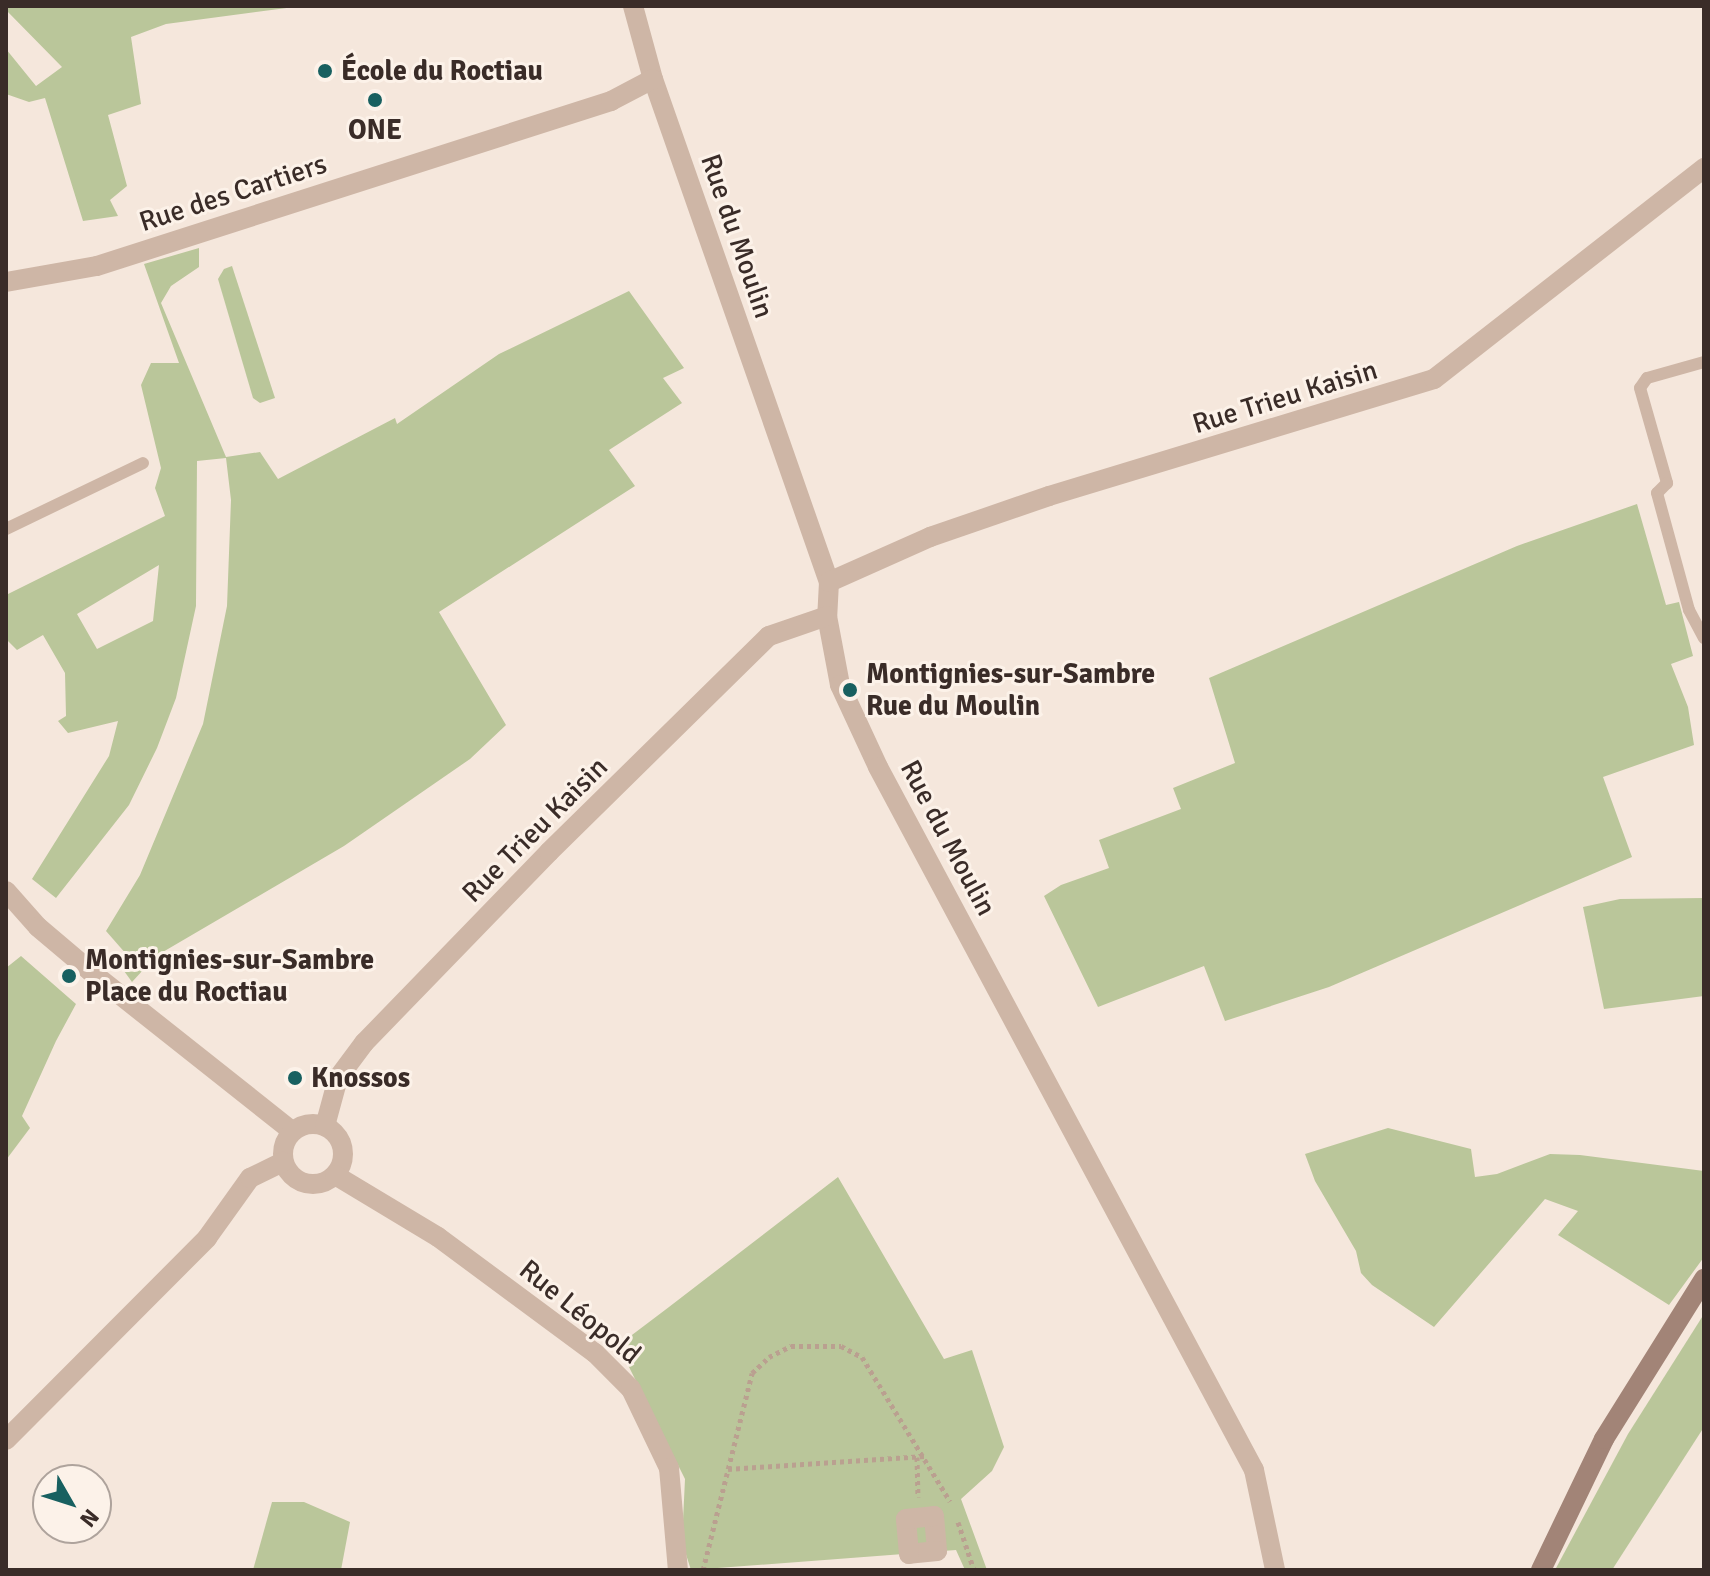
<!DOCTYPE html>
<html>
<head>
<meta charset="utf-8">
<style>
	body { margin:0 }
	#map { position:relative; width:1710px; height:1576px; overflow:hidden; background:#f5e7dc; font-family:Signika,sans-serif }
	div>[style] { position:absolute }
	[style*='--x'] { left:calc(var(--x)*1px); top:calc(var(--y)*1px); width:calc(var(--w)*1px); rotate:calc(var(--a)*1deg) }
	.green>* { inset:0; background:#bac69a }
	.path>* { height:5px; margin-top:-2.5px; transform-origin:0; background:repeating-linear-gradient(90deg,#baa090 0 4px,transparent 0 8px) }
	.lane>* { height:12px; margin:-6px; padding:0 6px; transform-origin:6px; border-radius:6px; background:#ceb6a6 }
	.street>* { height:20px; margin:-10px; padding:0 10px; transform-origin:10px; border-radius:10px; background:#ceb6a6 }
	.street>.ring { margin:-10px; padding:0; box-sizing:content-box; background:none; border:20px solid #ceb6a6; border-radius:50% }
	.secondary>* { height:20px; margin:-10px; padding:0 10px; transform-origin:10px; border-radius:10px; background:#a28477 }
	.dots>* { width:22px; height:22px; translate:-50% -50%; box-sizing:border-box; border:4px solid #fcf2e9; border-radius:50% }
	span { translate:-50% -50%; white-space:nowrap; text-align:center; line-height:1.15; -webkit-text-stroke:6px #fcf2e9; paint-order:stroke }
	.poi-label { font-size:28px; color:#3a2c28; font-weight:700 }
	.left { translate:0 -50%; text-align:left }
	.street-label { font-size:28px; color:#3a2c28 }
	.frame { position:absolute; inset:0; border:8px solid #3a2c28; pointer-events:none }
	.north { position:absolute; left:32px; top:1464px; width:80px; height:80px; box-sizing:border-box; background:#fcf2e9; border:2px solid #aea39c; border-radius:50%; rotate:129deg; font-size:22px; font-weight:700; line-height:32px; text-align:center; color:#3a2c28 }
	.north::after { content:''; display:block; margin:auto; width:28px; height:36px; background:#186060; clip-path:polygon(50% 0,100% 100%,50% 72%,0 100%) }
</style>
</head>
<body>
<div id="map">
	<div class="green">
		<div style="clip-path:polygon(6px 6px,302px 6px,166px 24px,131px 37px,141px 104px,108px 115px,127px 186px,110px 200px,118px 216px,83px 221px,45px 98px,29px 102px,6px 94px,6px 49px,36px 86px,62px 67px,6px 10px)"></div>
		<div style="clip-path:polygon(evenodd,199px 248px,199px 267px,171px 286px,161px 303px,226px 457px,260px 452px,278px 479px,395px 418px,397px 424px,499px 354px,629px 291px,684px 368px,663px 378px,682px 403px,609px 450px,635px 486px,439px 612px,506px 725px,470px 759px,344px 846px,156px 956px,132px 982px,119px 964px,127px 955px,106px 931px,140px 875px,203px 724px,227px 606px,231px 500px,226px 458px,197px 461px,196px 606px,176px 698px,157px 748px,129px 805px,56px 898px,32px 879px,109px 756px,118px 721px,68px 733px,58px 721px,66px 716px,65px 673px,43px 635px,17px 650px,6px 639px,6px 595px,165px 516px,155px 488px,161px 468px,141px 385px,151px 363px,179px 363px,144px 264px,199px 248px,159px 565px,153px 621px,97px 649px,77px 614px,159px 565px)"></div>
		<div style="clip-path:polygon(232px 266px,275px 398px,260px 403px,253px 398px,218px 279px,224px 269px)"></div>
		<div style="clip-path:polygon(1637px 504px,1666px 605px,1679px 602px,1693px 656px,1671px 664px,1688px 707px,1694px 745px,1603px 777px,1632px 857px,1329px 987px,1225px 1021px,1204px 966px,1098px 1007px,1044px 896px,1061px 885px,1109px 868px,1099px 840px,1181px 809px,1173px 788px,1235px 763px,1209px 678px,1517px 546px)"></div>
		<div style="clip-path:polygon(1704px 898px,1704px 996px,1604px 1009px,1583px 907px,1620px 899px)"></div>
		<div style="clip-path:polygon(21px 956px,76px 1004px,56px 1041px,22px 1116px,30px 1128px,6px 1160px,6px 968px)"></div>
		<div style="clip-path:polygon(1388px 1128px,1471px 1149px,1475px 1177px,1497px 1174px,1550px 1154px,1580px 1155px,1704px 1171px,1704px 1257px,1669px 1305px,1558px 1235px,1578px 1211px,1545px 1199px,1434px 1327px,1372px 1285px,1361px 1273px,1356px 1251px,1315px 1181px,1305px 1154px)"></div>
		<div style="clip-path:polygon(838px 1177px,944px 1359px,972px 1350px,1004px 1447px,992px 1471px,961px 1499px,987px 1570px,965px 1570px,956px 1550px,691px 1570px,682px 1542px,685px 1479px,616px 1341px,624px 1341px,669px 1307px)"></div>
		<div style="clip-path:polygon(1704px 1314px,1704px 1427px,1612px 1570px,1555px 1570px,1628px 1434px)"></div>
		<div style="clip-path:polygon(272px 1502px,304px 1502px,350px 1522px,341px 1570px,253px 1570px)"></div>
	</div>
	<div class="path">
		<div style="--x:917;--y:1457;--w:40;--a:88.6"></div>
		<div style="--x:728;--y:1469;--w:197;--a:-3.8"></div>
		<div style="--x:958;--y:1522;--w:51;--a:71.6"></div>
		<div style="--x:703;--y:1570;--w:203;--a:-76"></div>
		<div style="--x:752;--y:1373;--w:23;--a:-43"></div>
		<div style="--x:769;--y:1357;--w:25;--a:-27"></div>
		<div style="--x:791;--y:1346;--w:50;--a:0"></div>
		<div style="--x:841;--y:1346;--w:24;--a:28"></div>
		<div style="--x:862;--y:1357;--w:169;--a:58.6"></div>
	</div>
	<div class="lane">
		<div style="--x:1704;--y:362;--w:59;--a:164.3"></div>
		<div style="--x:1647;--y:378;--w:12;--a:125"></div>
		<div style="--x:1640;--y:388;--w:99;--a:74.1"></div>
		<div style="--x:1667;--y:483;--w:14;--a:135"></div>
		<div style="--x:1657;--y:493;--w:121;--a:74.7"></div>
		<div style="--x:1689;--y:610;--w:32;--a:62"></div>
		<div style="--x:6;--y:529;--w:152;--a:-25.7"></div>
	</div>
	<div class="street">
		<div style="--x:633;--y:6;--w:76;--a:74.7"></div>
		<div style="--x:653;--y:79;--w:533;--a:70.72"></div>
		<div style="--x:829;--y:582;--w:34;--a:93"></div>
		<div style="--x:827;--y:616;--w:70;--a:79.3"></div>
		<div style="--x:840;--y:685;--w:90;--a:65.1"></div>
		<div style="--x:878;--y:767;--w:797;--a:61.86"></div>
		<div style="--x:1254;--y:1470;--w:102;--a:78.1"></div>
		<div style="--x:6;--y:282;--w:92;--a:-10"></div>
		<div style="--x:97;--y:266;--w:540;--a:-17.8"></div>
		<div style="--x:611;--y:101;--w:47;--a:-27.6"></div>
		<div style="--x:829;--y:582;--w:111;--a:-24"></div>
		<div style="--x:930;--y:537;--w:126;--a:-19"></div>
		<div style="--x:1049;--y:496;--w:402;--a:-16.9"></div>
		<div style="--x:1434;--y:379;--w:343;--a:-38"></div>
		<div style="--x:6;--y:891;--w:48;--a:48.4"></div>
		<div style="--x:38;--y:927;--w:68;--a:40.2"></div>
		<div style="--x:90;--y:971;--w:258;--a:38.4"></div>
		<div class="ring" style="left:283px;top:1124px;width:40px;height:40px"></div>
		<div style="--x:325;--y:1126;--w:50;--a:-74.8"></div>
		<div style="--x:338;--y:1078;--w:44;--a:-53.4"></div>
		<div style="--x:364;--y:1043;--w:266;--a:-45.9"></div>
		<div style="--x:549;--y:852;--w:308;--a:-44.5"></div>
		<div style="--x:769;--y:636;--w:61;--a:-19"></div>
		<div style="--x:335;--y:1175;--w:120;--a:31"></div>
		<div style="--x:438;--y:1237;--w:195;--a:36.5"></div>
		<div style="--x:595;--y:1353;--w:51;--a:45"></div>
		<div style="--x:631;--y:1389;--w:88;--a:64.3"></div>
		<div style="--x:669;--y:1468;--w:102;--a:85"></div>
		<div style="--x:6;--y:1440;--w:285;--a:-45.1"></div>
		<div style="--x:207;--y:1238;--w:74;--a:-54.4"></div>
		<div style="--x:250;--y:1178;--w:37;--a:-26"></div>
		<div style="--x:934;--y:1516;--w:35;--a:85"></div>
		<div style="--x:937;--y:1551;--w:28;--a:174"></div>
		<div style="--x:909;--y:1554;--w:35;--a:-95"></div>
		<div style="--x:906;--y:1519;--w:28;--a:-6"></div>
	</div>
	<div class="secondary">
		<div style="--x:1541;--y:1570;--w:145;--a:-64.3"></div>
		<div style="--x:1604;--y:1439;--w:189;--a:-58"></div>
	</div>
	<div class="dots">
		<div style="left:325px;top:71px;background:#186060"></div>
		<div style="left:375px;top:100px;background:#186060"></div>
		<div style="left:850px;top:690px;background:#186060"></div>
		<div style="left:69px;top:976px;background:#186060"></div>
		<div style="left:295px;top:1078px;background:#186060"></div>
	</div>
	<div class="poi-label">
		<span class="left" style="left:341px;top:71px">École du Roctiau</span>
		<span style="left:375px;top:130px">ONE</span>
		<span class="left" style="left:866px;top:690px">Montignies-sur-Sambre<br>Rue du Moulin</span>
		<span class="left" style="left:85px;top:976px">Montignies-sur-Sambre<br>Place du Roctiau</span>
		<span class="left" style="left:311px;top:1078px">Knossos</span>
	</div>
	<div class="street-label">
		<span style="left:233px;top:193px;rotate:-18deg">Rue des Cartiers</span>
		<span style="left:737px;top:236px;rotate:71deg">Rue du Moulin</span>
		<span style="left:1285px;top:397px;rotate:-17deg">Rue Trieu Kaisin</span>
		<span style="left:535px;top:830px;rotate:-45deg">Rue Trieu Kaisin</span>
		<span style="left:948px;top:838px;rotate:62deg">Rue du Moulin</span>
		<span style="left:580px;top:1312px;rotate:39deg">Rue Léopold</span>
	</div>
	<div class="frame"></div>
	<div class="north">N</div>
</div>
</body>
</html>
